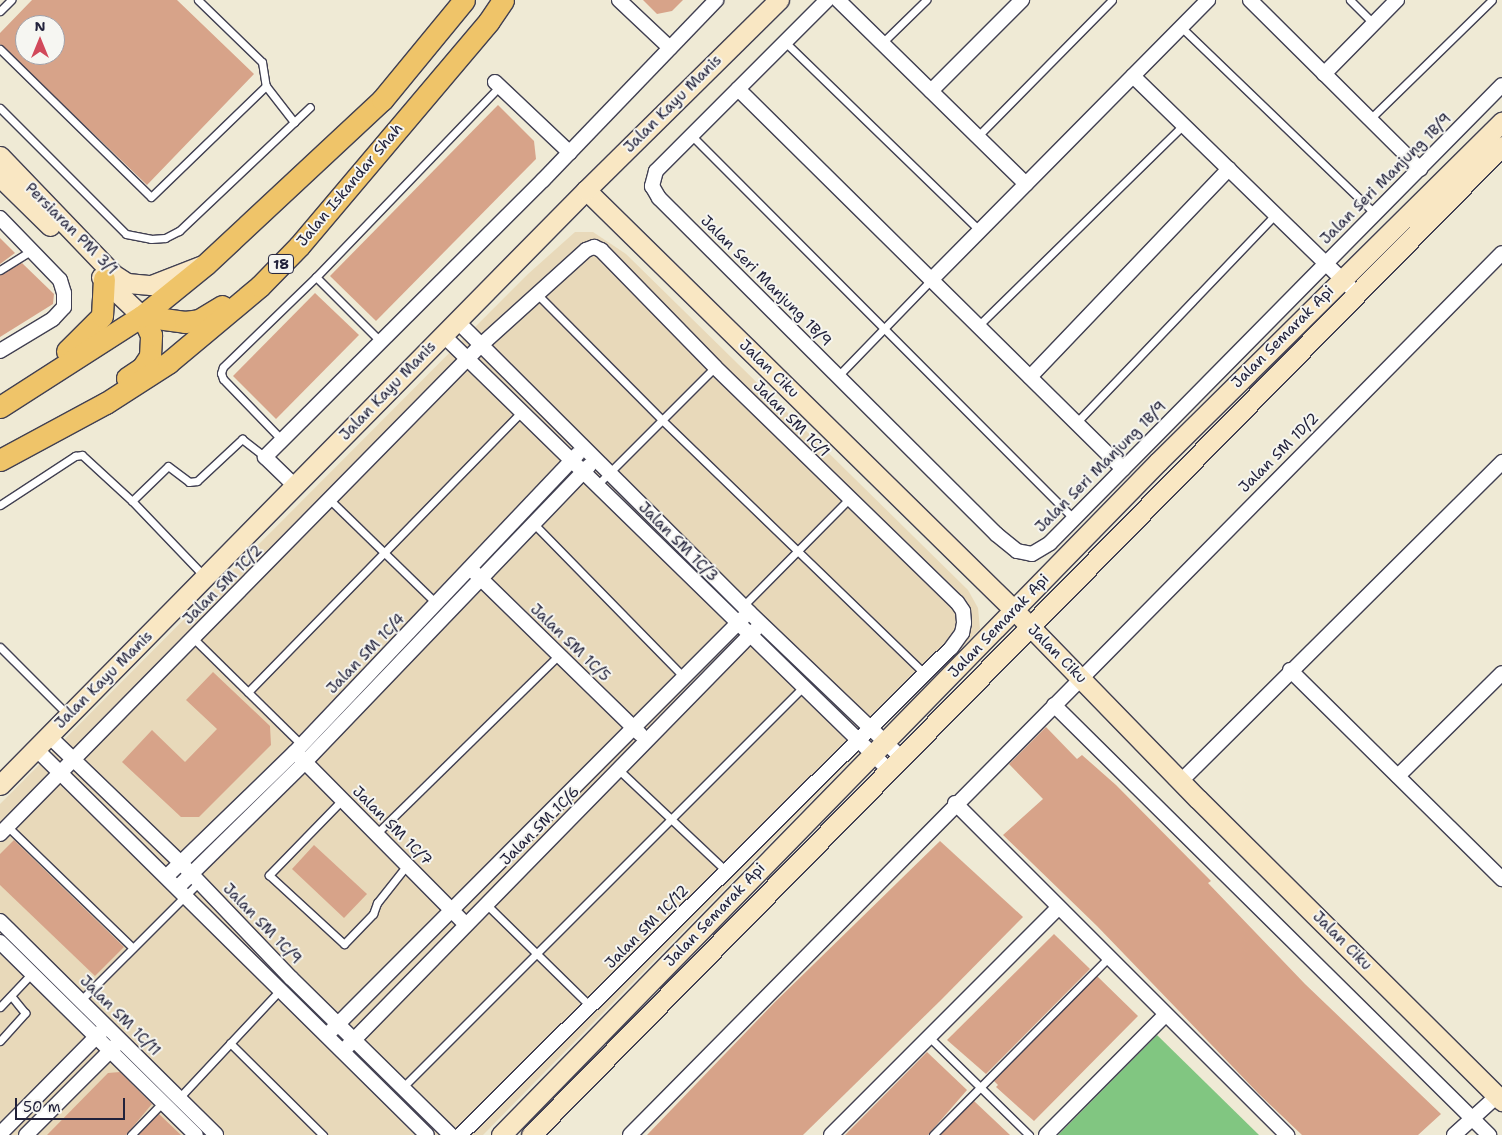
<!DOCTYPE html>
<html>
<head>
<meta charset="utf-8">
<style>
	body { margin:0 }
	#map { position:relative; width:1502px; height:1135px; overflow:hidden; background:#efead5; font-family:"Shantell Sans",sans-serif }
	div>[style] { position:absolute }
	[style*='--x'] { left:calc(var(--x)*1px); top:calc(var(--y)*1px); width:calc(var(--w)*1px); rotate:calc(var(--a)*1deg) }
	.built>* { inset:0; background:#e8d9ba }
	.green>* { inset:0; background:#81c681 }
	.building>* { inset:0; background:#d7a389 }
	.roads { filter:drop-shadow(1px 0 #414052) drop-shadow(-1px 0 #414052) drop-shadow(0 1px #414052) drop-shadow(0 -1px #414052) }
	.lane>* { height:7px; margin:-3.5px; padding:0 3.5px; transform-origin:3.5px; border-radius:3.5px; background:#fff }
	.street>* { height:14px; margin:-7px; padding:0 7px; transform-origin:7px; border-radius:7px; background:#fff }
	.secondary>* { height:19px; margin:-9.5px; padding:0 9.5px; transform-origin:9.5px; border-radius:9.5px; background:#f9e7c3 }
	.primary>* { height:21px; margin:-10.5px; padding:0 10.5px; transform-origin:10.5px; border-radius:10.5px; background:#efc469 }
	span { translate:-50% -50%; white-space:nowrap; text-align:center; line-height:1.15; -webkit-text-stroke:4px #f6f6f2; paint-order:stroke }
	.shield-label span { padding:1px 4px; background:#f6f6f2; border:1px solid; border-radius:4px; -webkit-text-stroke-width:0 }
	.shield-label { font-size:14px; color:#22223b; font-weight:700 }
	.street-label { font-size:15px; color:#22223b }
	.north { position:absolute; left:15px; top:15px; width:50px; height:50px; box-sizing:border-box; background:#f6f6f2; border:1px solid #a1a1a9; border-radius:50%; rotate:0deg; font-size:14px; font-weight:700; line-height:20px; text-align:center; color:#22223b }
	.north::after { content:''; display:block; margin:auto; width:18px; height:22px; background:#d1495b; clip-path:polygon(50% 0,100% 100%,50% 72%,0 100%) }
	.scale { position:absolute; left:15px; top:1098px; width:110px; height:22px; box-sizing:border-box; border:2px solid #22223b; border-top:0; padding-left:6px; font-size:15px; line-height:18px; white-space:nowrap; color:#22223b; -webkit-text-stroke:4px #f6f6f2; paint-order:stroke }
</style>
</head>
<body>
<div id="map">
	<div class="built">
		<div style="clip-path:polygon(575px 232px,593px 232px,626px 254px,968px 590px,978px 608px,980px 629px,483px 1135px,0 1135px,0 804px,528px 274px)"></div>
	</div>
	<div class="green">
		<div style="clip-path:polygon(1157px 1035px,1259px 1135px,1058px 1135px)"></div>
	</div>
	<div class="building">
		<div style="clip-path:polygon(evenodd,32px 0,177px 0,254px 74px,147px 185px,0 44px,0 33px,32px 0,25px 25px,55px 25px,55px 55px,25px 55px,25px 25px)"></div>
		<div style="clip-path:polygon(643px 0,683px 0,672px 11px,657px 14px)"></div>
		<div style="clip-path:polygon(498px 105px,534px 141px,536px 159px,376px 321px,330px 276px)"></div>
		<div style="clip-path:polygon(0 238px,15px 253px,0 264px)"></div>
		<div style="clip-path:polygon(22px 263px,54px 294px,53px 304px,0 337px,0 275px)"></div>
		<div style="clip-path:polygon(315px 293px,359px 335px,276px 419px,233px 376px)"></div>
		<div style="clip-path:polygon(213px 672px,270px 726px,271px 745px,199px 817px,181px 817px,122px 762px,152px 730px,185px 762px,217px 729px,186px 700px)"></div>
		<div style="clip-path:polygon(1046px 727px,1077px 759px,1082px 755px,1116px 785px,1211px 881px,1208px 883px,1305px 984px,1441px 1114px,1418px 1135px,1302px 1135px,1259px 1094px,1097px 926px,1003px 835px,1043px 799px,1009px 764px)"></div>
		<div style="clip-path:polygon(14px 840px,124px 947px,95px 976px,0 885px,0 854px)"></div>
		<div style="clip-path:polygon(940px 841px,1023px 917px,941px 1000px,803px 1135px,647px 1135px,775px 1002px)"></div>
		<div style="clip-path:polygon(314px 845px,367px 894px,344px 918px,292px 869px)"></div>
		<div style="clip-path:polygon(1054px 934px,1090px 969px,986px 1074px,947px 1040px)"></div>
		<div style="clip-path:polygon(1097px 976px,1138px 1016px,1034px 1121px,996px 1087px,998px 1085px,994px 1081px)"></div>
		<div style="clip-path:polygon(927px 1052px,967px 1090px,928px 1135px,845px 1135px)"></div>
		<div style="clip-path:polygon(120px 1072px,152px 1104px,126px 1135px,47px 1135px,108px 1073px)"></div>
		<div style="clip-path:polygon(974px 1101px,1010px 1135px,940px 1135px)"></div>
		<div style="clip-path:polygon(159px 1114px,181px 1135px,138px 1135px)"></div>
	</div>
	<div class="roads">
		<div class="lane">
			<div style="--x:198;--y:0;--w:89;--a:44.1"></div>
			<div style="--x:262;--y:62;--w:24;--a:81"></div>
			<div style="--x:266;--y:86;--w:46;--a:52.1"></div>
			<div style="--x:1350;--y:0;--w:34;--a:45"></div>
			<div style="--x:0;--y:11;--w:16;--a:-45"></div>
			<div style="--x:1181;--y:27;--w:269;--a:43.9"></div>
			<div style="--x:785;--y:42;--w:272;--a:44.1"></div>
			<div style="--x:882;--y:43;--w:62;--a:-44.3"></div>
			<div style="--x:0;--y:49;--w:211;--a:44.4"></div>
			<div style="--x:151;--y:197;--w:160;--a:-44"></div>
			<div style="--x:0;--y:108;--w:178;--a:45"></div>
			<div style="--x:126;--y:234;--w:25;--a:11"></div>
			<div style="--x:151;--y:239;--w:14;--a:-4"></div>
			<div style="--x:165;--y:238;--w:16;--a:-27"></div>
			<div style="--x:179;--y:231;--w:180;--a:-43.4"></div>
			<div style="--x:1370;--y:119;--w:170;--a:-44.3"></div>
			<div style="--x:692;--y:136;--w:541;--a:45.07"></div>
			<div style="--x:977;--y:137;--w:192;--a:-45.4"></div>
			<div style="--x:0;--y:270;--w:36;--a:-32"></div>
			<div style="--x:316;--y:277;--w:92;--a:45"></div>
			<div style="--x:537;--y:294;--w:177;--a:45.2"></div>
			<div style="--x:662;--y:420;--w:366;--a:44"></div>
			<div style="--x:978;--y:326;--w:287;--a:-44.4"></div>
			<div style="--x:838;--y:376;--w:134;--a:-45.9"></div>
			<div style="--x:1076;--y:423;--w:289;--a:-46.3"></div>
			<div style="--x:281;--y:439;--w:83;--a:-134"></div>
			<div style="--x:223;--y:379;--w:6;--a:-108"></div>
			<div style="--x:221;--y:373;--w:6;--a:-72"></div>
			<div style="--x:223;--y:367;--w:129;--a:-44.1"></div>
			<div style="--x:316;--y:277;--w:265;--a:-46.1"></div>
			<div style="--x:597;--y:485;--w:167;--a:-45"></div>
			<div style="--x:330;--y:500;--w:149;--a:44.2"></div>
			<div style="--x:0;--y:505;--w:90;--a:-33.2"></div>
			<div style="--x:75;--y:456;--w:7;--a:-8"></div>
			<div style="--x:82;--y:455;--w:68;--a:42.6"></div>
			<div style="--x:534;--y:524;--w:216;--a:45.6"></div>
			<div style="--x:204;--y:576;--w:104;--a:-133.8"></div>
			<div style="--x:132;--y:501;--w:50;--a:-44.2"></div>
			<div style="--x:168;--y:466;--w:26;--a:37"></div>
			<div style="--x:189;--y:482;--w:8;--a:-7"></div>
			<div style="--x:197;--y:481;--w:62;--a:-43"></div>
			<div style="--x:242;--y:439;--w:29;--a:38"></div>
			<div style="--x:742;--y:607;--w:152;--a:-45.3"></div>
			<div style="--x:193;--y:638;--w:154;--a:44.5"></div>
			<div style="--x:0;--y:647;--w:95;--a:45"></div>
			<div style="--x:248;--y:692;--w:392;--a:-45.7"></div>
			<div style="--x:619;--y:770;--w:147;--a:43.3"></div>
			<div style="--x:342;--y:800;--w:105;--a:134.2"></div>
			<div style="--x:269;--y:875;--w:102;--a:42.6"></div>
			<div style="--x:344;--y:944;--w:42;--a:-46"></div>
			<div style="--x:373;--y:914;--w:12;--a:-70"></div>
			<div style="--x:377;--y:903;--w:48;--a:-51.7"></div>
			<div style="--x:7;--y:826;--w:175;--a:44.1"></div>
			<div style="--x:376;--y:834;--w:256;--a:-44.4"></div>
			<div style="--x:486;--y:904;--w:146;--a:44.4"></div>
			<div style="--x:81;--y:1000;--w:167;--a:-45"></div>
			<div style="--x:0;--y:1007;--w:47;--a:-46.7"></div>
			<div style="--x:929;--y:1037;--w:140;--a:44.4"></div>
			<div style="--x:0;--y:1041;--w:38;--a:-48"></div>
			<div style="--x:25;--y:1013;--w:22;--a:-129"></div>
			<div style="--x:230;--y:1043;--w:131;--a:44.7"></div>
			<div style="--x:403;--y:1087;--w:564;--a:-45"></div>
			<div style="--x:179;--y:1098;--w:148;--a:-46.9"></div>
			<div style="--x:131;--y:1135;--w:46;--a:-45.9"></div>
			<div style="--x:933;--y:1135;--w:250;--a:-45.3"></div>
		</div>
		<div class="street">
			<div style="--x:619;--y:0;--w:70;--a:43.3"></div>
			<div style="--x:827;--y:0;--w:242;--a:135"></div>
			<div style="--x:656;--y:171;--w:16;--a:105"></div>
			<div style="--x:652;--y:186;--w:14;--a:60"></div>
			<div style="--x:659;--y:198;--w:476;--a:44.9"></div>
			<div style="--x:996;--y:534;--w:27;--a:39"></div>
			<div style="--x:1017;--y:551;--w:15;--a:11"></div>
			<div style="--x:1032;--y:554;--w:21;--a:-31"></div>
			<div style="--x:1050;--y:543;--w:643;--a:-45.38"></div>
			<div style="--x:838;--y:0;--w:263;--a:44.4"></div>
			<div style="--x:1250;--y:0;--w:240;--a:44.8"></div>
			<div style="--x:1324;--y:74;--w:104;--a:-45.4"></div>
			<div style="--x:1133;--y:76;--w:313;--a:44.2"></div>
			<div style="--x:495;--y:82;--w:103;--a:43.4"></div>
			<div style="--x:738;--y:89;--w:541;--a:44.63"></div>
			<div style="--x:931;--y:91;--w:129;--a:-45"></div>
			<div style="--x:0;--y:218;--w:86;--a:45.9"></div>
			<div style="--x:60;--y:280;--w:14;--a:73"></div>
			<div style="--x:64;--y:293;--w:14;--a:90"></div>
			<div style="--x:64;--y:307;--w:16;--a:133"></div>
			<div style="--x:53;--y:319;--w:62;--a:148.9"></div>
			<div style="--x:931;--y:280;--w:394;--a:-45.3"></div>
			<div style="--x:457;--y:321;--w:412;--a:44.9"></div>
			<div style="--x:749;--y:612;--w:211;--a:43.7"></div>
			<div style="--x:443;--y:335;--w:624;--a:44.29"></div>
			<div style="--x:1030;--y:377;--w:288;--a:-46.3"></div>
			<div style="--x:295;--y:486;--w:42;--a:-136"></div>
			<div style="--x:265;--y:457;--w:392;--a:-44.9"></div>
			<div style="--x:543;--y:180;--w:250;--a:-46.1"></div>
			<div style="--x:475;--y:573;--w:231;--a:44.3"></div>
			<div style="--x:1290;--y:670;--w:298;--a:44.6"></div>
			<div style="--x:1054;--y:705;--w:612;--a:44.67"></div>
			<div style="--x:49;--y:736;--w:182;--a:43.9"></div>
			<div style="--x:180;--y:862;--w:161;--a:46.3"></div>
			<div style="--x:291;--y:978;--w:224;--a:44.5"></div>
			<div style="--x:36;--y:749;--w:549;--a:44.63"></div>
			<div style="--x:299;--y:756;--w:236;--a:45.3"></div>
			<div style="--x:1398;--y:776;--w:146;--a:-44.7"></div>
			<div style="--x:1181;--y:781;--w:453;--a:-44.8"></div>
			<div style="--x:955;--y:803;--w:470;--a:45"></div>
			<div style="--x:0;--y:834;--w:686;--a:-45.47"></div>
			<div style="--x:481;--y:345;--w:142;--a:-42.1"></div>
			<div style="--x:586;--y:250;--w:9;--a:-21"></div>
			<div style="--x:594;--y:247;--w:8;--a:23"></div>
			<div style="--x:601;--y:250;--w:163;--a:45.7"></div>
			<div style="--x:715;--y:367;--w:337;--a:44.2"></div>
			<div style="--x:957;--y:602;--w:11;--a:56"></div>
			<div style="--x:963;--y:611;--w:12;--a:85"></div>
			<div style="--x:964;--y:623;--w:10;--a:101"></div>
			<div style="--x:962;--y:633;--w:19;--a:126"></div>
			<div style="--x:951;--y:648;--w:692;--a:135.23"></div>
			<div style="--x:167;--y:876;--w:178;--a:-44.1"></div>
			<div style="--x:295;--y:752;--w:411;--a:-46.5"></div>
			<div style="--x:178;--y:887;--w:178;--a:-44.5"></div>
			<div style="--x:305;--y:762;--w:410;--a:-46.2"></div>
			<div style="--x:0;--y:921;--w:304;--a:44.7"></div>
			<div style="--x:0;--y:942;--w:275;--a:44.6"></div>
			<div style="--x:327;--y:1035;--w:589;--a:-45.07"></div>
			<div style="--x:343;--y:1051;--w:589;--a:-45.62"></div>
			<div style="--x:0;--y:1134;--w:146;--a:-45.3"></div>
			<div style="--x:26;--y:1135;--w:129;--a:-45"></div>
			<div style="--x:630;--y:1135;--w:1240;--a:-45.33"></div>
			<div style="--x:831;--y:1135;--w:322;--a:-45"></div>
			<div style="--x:1046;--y:1135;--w:170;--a:-45.2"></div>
			<div style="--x:1454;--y:1135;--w:58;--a:-42.2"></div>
		</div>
		<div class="secondary">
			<div style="--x:0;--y:156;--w:163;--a:46.2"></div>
			<div style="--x:113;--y:274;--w:17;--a:33"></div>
			<div style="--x:127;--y:283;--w:24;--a:5"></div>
			<div style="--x:151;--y:285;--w:53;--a:-21.2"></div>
			<div style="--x:0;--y:177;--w:70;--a:44.4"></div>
			<div style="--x:586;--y:190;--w:601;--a:44.46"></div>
			<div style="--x:1015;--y:611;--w:262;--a:45.8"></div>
			<div style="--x:1198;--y:799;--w:429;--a:44.8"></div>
			<div style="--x:101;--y:277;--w:57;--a:43.6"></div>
			<div style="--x:0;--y:785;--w:835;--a:-45.44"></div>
			<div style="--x:586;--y:190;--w:271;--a:-44.6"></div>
			<div style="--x:501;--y:1135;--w:941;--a:-45.69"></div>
			<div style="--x:1158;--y:462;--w:484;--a:-44.7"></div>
			<div style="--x:531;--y:1135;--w:1386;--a:-45.53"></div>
		</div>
		<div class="primary">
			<div style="--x:142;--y:316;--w:43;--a:7.9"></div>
			<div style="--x:185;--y:322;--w:14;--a:-8"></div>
			<div style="--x:199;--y:320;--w:27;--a:-31"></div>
			<div style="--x:67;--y:351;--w:49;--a:-45"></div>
			<div style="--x:102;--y:316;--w:37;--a:-87"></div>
			<div style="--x:127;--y:378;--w:18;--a:-34"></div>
			<div style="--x:142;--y:368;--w:14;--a:-56"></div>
			<div style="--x:150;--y:356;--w:21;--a:-87"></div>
			<div style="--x:151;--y:335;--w:21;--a:-115"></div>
			<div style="--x:0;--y:407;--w:169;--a:-32.7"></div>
			<div style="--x:142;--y:316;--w:82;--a:-39.1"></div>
			<div style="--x:206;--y:264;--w:241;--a:-43"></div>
			<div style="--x:382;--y:100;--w:129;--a:-50.6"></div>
			<div style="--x:0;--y:460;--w:120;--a:-28.3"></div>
			<div style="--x:106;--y:403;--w:74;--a:-32.8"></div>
			<div style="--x:168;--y:363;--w:120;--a:-39.9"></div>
			<div style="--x:260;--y:286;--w:56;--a:-45.7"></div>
			<div style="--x:299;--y:246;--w:294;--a:-49.8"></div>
			<div style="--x:489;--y:21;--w:25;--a:-56"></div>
		</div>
	</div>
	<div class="shield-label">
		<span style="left:281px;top:264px">18</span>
	</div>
	<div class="street-label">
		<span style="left:673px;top:104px;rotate:-45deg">Jalan Kayu Manis</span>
		<span style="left:1386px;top:179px;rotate:-45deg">Jalan Seri Manjung 1B/9</span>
		<span style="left:350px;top:185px;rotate:-50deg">Jalan Iskandar Shah</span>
		<span style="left:71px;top:229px;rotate:45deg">Persiaran PM 3/1</span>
		<span style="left:766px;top:281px;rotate:45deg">Jalan Seri Manjung 1B/9</span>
		<span style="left:1283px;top:337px;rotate:-45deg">Jalan Semarak Api</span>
		<span style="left:769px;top:369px;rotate:44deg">Jalan Ciku</span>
		<span style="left:388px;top:391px;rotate:-46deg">Jalan Kayu Manis</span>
		<span style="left:791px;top:419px;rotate:45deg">Jalan SM 1C/1</span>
		<span style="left:1279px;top:453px;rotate:-45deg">Jalan SM 1D/2</span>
		<span style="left:1101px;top:467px;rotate:-45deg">Jalan Seri Manjung 1B/9</span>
		<span style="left:678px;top:542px;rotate:45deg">Jalan SM 1C/3</span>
		<span style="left:223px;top:585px;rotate:-45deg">Jalan SM 1C/2</span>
		<span style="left:999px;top:626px;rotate:-46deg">Jalan Semarak Api</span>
		<span style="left:570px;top:643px;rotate:44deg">Jalan SM 1C/5</span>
		<span style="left:366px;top:654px;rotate:-46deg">Jalan SM 1C/4</span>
		<span style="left:1057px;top:654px;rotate:45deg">Jalan Ciku</span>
		<span style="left:104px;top:680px;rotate:-45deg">Jalan Kayu Manis</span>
		<span style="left:392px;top:826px;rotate:45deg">Jalan SM 1C/7</span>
		<span style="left:540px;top:826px;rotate:-45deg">Jalan SM 1C/6</span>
		<span style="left:715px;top:915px;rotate:-46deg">Jalan Semarak Api</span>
		<span style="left:262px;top:924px;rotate:46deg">Jalan SM 1C/9</span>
		<span style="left:647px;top:927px;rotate:-45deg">Jalan SM 1C/12</span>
		<span style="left:1342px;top:941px;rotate:45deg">Jalan Ciku</span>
		<span style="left:120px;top:1016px;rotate:45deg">Jalan SM 1C/11</span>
	</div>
	<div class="north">N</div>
	<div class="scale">50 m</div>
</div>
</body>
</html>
